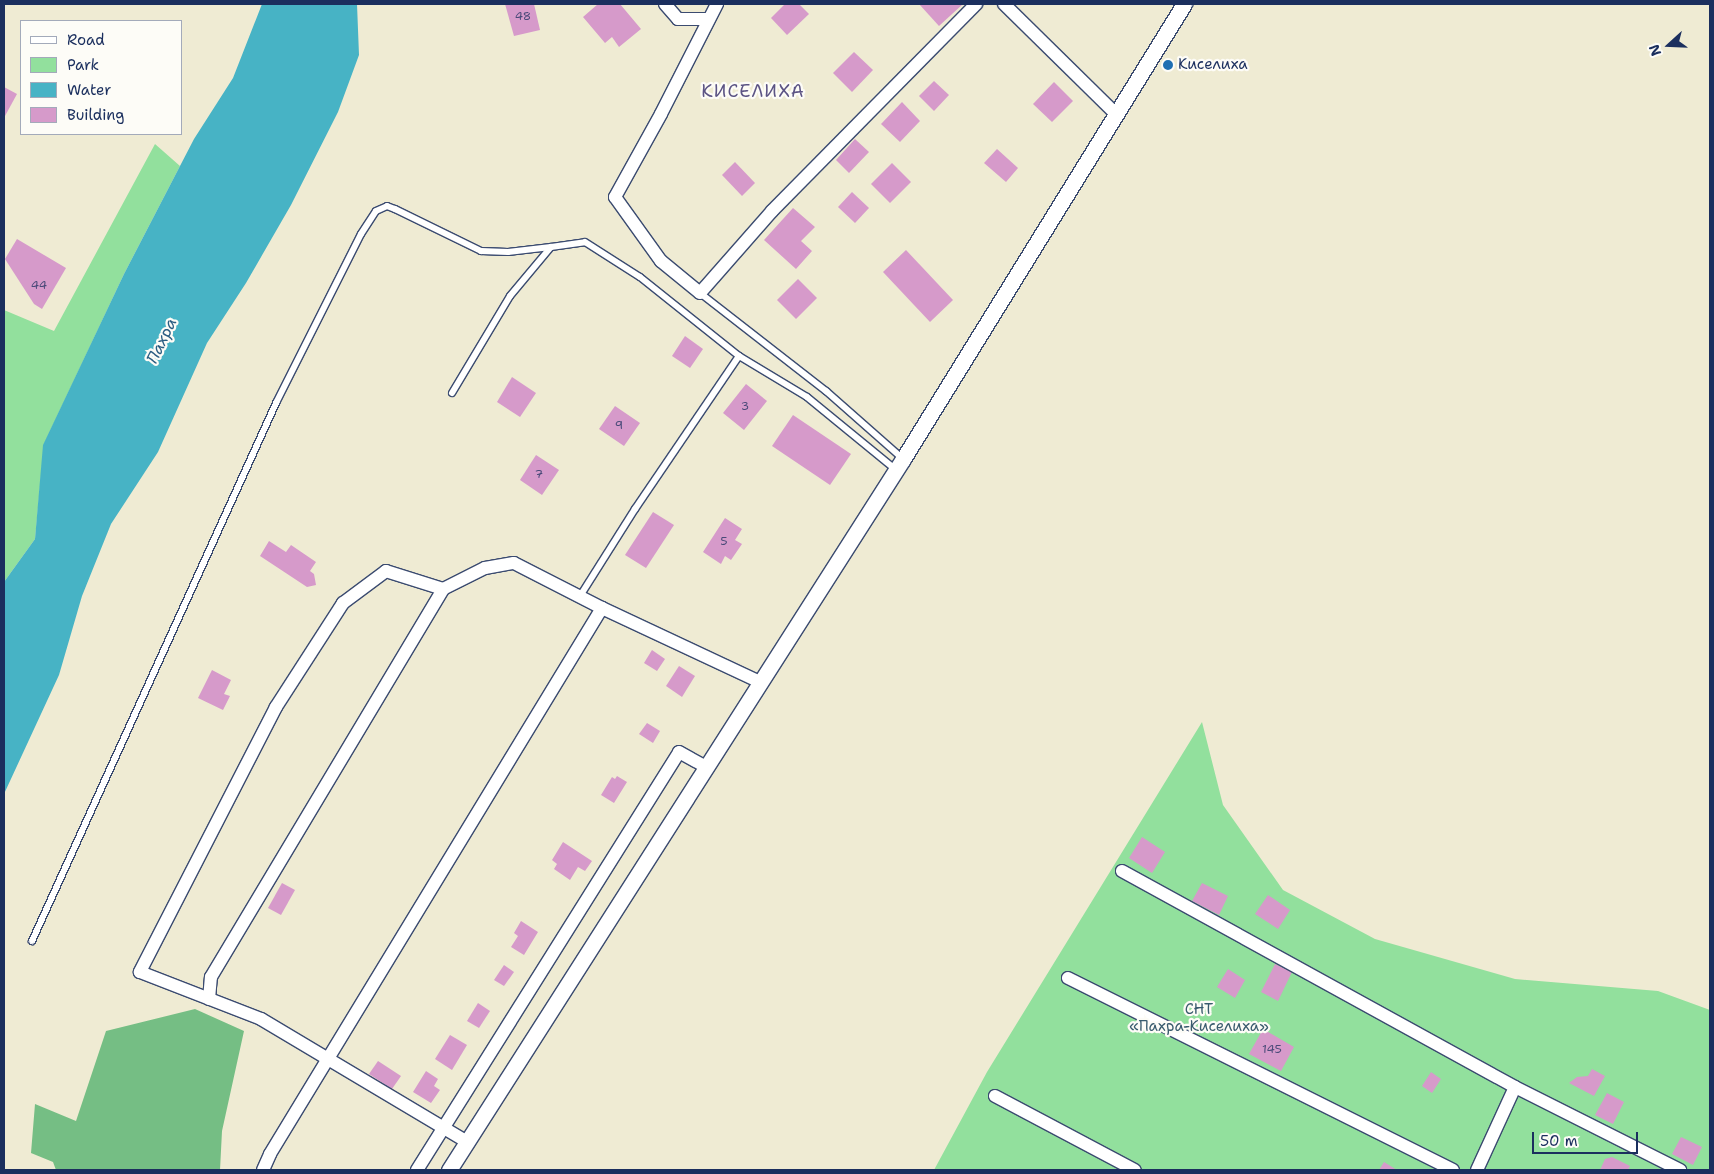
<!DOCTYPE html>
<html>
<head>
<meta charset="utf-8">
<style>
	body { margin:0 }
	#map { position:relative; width:1714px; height:1174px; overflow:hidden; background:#efebd3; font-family:"Shantell Sans",sans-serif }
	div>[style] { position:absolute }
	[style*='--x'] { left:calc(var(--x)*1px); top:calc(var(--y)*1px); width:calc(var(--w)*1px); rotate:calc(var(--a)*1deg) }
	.green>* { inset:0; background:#92e09d }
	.forest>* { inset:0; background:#75be84 }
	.water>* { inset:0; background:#47b3c5 }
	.building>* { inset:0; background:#d69aca }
	.roads { filter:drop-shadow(1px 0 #3b4b70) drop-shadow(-1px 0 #3b4b70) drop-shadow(0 1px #3b4b70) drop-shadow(0 -1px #3b4b70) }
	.service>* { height:6px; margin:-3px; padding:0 3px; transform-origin:3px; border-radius:3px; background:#fff }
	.minor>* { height:12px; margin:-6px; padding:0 6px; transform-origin:6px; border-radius:6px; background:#fff }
	.tertiary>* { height:15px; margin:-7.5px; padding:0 7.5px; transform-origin:7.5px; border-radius:7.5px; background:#fff }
	.dots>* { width:14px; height:14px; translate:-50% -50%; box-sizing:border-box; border:2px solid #fdfcf7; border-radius:50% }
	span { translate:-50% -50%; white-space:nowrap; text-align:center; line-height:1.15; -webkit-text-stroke:4.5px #fdfcf7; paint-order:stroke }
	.number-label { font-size:12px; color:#4a4a79 }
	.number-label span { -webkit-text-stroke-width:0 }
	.poi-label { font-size:15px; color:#1b2f5e }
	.left { translate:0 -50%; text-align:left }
	.park-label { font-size:15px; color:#395b6e }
	.water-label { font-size:16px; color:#2a5d82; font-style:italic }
	.quarter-label { font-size:18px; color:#5c5484; letter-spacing:1px }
	.frame { position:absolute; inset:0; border:5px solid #1b2f5e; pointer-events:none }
	.legend { position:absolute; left:20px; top:20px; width:162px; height:115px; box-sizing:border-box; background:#fdfcf7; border:1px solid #a3aaba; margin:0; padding:6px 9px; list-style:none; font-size:15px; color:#1b2f5e }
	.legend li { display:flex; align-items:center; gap:10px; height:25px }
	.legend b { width:25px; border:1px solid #a3aaba }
	.north { position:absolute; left:1644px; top:20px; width:50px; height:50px; -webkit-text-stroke:4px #fdfcf7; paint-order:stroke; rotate:250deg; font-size:14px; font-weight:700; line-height:20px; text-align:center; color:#1b2f5e }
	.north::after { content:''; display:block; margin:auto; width:18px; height:22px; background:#1b2f5e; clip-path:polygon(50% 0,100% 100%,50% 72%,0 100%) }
	.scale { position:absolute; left:1532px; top:1132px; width:106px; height:22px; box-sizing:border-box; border:2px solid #1b2f5e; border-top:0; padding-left:6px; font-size:15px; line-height:18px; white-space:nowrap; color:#1b2f5e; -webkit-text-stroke:4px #fdfcf7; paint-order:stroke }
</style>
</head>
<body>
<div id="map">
	<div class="green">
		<div style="clip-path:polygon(155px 144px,180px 166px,124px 274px,44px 444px,35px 539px,4px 582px,4px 310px,54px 331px)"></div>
		<div style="clip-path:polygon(1202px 722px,1223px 805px,1283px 890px,1375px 939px,1515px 979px,1658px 991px,1710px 1010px,1710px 1170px,934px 1170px,987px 1072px)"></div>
	</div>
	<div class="forest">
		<div style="clip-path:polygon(195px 1009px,244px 1031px,222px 1131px,220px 1170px,56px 1170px,53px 1162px,31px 1153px,35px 1104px,76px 1121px,106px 1031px)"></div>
	</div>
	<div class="water">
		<div style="clip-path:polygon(262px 4px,357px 4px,359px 55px,338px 112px,291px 205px,246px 283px,207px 343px,158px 452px,111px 524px,82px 596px,59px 675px,4px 794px,4px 582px,35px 539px,43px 445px,124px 274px,194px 139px,233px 78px)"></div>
	</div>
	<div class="building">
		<div style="clip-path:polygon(505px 4px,534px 4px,540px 30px,514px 36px)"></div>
		<div style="clip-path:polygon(598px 4px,620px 4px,641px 29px,619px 47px,612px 37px,605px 43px,583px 17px)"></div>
		<div style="clip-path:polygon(785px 4px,799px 4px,809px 14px,787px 35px,771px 18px)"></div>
		<div style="clip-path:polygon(919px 4px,963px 4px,939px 26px)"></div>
		<div style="clip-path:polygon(854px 52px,873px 70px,852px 92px,833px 73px)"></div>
		<div style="clip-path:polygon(934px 81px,949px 95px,934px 111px,919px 96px)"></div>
		<div style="clip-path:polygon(1054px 82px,1073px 101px,1052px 122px,1033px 104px)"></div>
		<div style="clip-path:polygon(4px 87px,17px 94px,5px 116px,4px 115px)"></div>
		<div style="clip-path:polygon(902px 102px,920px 121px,900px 142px,881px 124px)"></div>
		<div style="clip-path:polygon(855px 139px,869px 152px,849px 173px,836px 160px)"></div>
		<div style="clip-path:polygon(997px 149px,1018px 168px,1006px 182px,984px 163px)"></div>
		<div style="clip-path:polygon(735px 162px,755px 183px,742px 196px,722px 175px)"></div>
		<div style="clip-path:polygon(892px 163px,911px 182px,890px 203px,871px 184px)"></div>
		<div style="clip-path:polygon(852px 192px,869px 208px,855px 223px,838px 207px)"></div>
		<div style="clip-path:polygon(793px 208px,815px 227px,801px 241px,812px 251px,796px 269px,764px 240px)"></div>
		<div style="clip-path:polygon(17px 239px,66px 268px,42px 309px,34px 304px,5px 259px)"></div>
		<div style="clip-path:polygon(906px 250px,953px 300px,930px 322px,883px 272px)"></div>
		<div style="clip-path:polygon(798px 279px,817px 298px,796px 319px,777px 300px)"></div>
		<div style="clip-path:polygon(685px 336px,703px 349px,690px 368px,672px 356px)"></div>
		<div style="clip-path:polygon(512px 377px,536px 393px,520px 417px,497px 402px)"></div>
		<div style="clip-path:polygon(746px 384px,767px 401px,744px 430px,723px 413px)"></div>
		<div style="clip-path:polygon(615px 406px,640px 423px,624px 446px,599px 429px)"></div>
		<div style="clip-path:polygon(793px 415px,851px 454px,830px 485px,772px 446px)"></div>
		<div style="clip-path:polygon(536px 455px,559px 470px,542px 495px,520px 480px)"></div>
		<div style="clip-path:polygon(653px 512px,674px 525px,646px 568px,625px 555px)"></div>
		<div style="clip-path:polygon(725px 518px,742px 529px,735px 540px,742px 544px,731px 560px,725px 556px,721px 564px,703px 552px)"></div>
		<div style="clip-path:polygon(269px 541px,286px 552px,291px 545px,316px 562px,310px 571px,314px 574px,316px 585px,307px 587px,260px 556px)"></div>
		<div style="clip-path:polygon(652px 650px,665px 659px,657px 671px,644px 663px)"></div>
		<div style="clip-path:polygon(679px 666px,695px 676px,682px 697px,666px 686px)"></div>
		<div style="clip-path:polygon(212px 670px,231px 680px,224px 694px,230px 696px,223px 710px,198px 698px)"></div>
		<div style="clip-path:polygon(647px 723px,660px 731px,653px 743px,639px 734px)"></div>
		<div style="clip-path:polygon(617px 776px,627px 782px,614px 803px,601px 795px,612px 777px,615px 779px)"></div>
		<div style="clip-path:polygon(1142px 837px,1165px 852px,1152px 873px,1129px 858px)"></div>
		<div style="clip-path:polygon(563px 842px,592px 861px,585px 871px,578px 867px,570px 880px,554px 869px,557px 864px,552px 860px)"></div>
		<div style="clip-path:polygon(282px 883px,295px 890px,281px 915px,268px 908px)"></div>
		<div style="clip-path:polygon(1202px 883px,1228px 896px,1219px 915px,1192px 901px)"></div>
		<div style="clip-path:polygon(1268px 895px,1290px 910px,1278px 929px,1255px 914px)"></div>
		<div style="clip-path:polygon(521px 921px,538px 932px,524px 955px,511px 947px,518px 936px,514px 933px)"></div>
		<div style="clip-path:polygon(1275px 964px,1292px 972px,1278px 1001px,1261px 992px)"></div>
		<div style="clip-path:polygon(504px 965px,514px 972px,504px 986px,494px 980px)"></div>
		<div style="clip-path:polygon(1228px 969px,1245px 980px,1235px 998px,1217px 987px)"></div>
		<div style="clip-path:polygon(478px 1003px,490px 1011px,479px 1028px,467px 1021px)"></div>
		<div style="clip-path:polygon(1263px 1029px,1294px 1047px,1281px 1071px,1249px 1054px)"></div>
		<div style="clip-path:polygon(450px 1035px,467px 1045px,452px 1070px,435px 1059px)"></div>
		<div style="clip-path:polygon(378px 1061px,401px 1076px,392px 1089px,369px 1074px)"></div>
		<div style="clip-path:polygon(1592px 1069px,1605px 1076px,1594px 1096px,1569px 1083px,1577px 1077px,1588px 1076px)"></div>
		<div style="clip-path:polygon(426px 1071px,438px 1079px,434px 1086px,440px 1090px,431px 1103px,413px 1092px)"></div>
		<div style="clip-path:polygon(1431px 1072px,1441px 1079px,1432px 1093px,1422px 1086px)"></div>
		<div style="clip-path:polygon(1607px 1093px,1624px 1102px,1613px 1124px,1595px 1115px)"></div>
		<div style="clip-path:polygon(1681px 1137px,1702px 1147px,1693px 1165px,1672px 1154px)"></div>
		<div style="clip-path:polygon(1612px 1157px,1630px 1166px,1628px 1170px,1600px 1170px,1605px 1159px)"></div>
		<div style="clip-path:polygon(1384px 1162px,1397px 1170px,1379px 1170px)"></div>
	</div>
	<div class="roads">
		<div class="service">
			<div style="--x:700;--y:293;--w:160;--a:37.9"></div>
			<div style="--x:826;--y:391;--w:101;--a:41.4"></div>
			<div style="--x:452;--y:393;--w:113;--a:-59.1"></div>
			<div style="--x:510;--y:296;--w:64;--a:-50.1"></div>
			<div style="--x:551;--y:247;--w:34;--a:-8"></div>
			<div style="--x:585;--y:242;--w:65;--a:32.5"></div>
			<div style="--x:640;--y:277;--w:127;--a:38.6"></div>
			<div style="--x:739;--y:356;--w:79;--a:31.1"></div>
			<div style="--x:807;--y:397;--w:114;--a:39.3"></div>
			<div style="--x:580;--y:596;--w:103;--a:-57.7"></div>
			<div style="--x:635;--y:509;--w:185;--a:-55.8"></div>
			<div style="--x:32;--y:941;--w:591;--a:-65.6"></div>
			<div style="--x:276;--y:403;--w:189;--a:-63.3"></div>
			<div style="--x:361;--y:234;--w:27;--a:-57"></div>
			<div style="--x:376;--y:211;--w:12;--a:-24"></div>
			<div style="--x:387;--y:206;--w:9;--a:21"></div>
			<div style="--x:395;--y:209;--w:96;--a:26"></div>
			<div style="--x:481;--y:251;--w:27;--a:2"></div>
			<div style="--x:508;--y:252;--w:43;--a:-6.6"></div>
		</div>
		<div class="minor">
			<div style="--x:665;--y:4;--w:20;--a:49"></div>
			<div style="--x:678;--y:19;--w:30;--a:0"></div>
			<div style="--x:717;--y:4;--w:123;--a:117"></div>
			<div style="--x:661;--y:114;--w:95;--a:119"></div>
			<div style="--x:615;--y:197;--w:79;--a:54.3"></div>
			<div style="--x:661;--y:261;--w:50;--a:39.4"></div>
			<div style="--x:700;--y:293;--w:109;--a:-48.7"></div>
			<div style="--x:772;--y:211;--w:291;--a:-45.4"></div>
			<div style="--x:1004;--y:4;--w:157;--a:44.5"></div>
			<div style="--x:443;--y:589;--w:60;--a:-162.5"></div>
			<div style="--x:386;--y:571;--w:54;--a:143.3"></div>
			<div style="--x:343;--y:603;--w:124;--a:122.8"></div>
			<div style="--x:276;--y:707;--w:298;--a:117.2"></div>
			<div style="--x:140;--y:972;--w:130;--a:21.2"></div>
			<div style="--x:261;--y:1019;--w:240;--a:30.8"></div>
			<div style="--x:1122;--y:871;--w:448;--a:28.8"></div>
			<div style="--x:1515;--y:1087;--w:185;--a:26.7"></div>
			<div style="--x:1068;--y:978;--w:430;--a:26.5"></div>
			<div style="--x:209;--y:999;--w:22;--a:-85"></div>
			<div style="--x:211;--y:977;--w:452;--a:-59.1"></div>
			<div style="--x:443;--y:589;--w:47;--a:-26.6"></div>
			<div style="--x:485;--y:568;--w:29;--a:-10"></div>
			<div style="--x:514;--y:563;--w:99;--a:27.1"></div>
			<div style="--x:995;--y:1096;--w:158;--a:27.9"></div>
			<div style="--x:263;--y:1170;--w:17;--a:-66"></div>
			<div style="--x:270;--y:1154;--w:639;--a:-58.7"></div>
			<div style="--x:602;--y:608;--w:174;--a:25.1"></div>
			<div style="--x:417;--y:1170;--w:493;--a:-57.9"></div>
			<div style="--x:679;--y:752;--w:31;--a:29"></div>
			<div style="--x:1477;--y:1170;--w:91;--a:-65.4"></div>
		</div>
		<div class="tertiary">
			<div style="--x:449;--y:1170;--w:844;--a:-57.44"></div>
			<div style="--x:903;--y:459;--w:535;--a:-58.3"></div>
		</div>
	</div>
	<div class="dots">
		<div style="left:1168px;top:65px;background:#1f6fb2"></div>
	</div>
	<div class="number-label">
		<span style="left:523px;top:17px">48</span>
		<span style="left:39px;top:286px">44</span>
		<span style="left:745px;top:407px">3</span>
		<span style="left:619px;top:426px">9</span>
		<span style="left:539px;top:475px">7</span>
		<span style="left:724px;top:542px">5</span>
		<span style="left:1272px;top:1050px">145</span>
	</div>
	<div class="poi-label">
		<span class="left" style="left:1178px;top:65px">Киселиха</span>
	</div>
	<div class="park-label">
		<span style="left:1199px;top:1018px">СНТ<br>«Пахра-Киселиха»</span>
	</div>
	<div class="water-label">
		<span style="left:162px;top:341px;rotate:-64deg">Пахра</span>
	</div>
	<div class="quarter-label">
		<span style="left:753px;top:91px">КИСЕЛИХА</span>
	</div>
	<div class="frame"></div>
	<ul class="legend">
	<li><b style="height:6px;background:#fff"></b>Road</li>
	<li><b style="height:14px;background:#92e09d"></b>Park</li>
	<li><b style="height:14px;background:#47b3c5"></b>Water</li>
	<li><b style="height:14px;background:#d69aca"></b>Building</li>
	</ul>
	<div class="north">N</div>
	<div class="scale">50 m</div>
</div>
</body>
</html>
